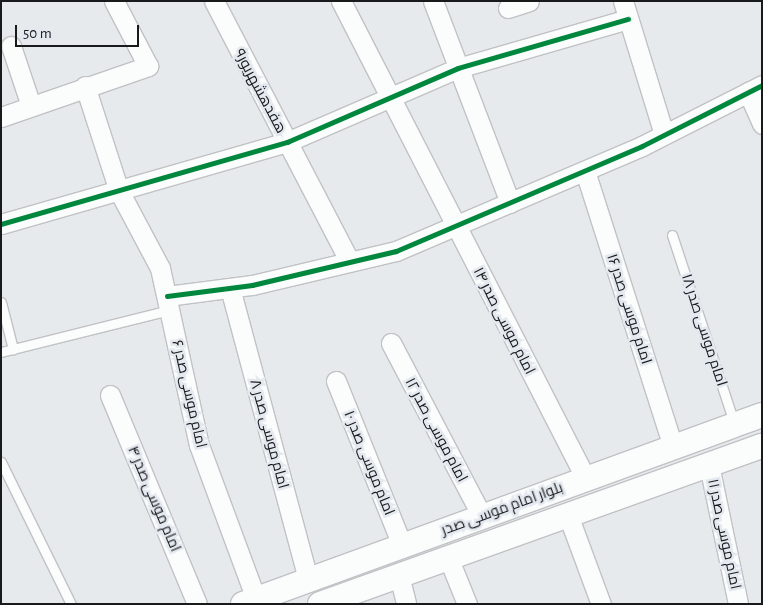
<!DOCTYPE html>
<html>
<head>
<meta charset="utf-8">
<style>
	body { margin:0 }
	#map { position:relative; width:763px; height:605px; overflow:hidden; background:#e7eaed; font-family:"Alegreya Sans",Cairo,sans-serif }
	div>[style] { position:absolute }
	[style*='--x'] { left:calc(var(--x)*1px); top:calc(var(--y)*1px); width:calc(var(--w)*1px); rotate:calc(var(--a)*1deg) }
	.roads { filter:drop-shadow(1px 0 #c0c2c5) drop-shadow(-1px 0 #c0c2c5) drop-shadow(0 1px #c0c2c5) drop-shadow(0 -1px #c0c2c5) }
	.service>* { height:9px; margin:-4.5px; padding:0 4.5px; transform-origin:4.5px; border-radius:4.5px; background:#fbfcfc }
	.minor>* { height:19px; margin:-9.5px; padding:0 9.5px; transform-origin:9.5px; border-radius:9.5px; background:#fbfcfc }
	.tertiary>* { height:24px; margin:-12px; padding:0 12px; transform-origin:12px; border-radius:12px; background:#fbfcfc }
	.cycleway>* { height:5px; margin:-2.5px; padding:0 2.5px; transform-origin:2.5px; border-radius:2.5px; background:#00873e }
	span { translate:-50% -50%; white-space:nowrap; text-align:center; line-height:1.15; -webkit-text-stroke:5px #e4e9f0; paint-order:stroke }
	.street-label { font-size:15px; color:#181a1c }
	.frame { position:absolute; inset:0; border:2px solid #181a1c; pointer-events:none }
	.scale { position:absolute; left:15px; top:25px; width:124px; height:22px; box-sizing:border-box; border:2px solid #181a1c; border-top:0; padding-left:6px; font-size:15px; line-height:18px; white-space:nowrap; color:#181a1c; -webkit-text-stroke:4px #e4e9f0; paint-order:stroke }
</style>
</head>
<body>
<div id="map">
	<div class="roads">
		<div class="service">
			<div style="--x:672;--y:235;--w:200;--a:71.7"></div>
			<div style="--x:1;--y:302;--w:49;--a:75.7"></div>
			<div style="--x:1;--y:352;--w:174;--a:-14"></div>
			<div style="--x:1;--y:462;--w:158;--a:63.8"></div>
		</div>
		<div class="minor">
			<div style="--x:214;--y:1;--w:292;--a:62.5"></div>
			<div style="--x:341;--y:1;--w:537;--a:62.86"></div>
			<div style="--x:433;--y:1;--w:216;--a:69.1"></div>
			<div style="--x:623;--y:1;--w:139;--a:72.9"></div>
			<div style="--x:508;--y:8;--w:22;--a:-18"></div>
			<div style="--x:11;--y:46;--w:63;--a:71.6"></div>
			<div style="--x:85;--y:86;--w:110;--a:72.1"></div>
			<div style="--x:119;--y:191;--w:87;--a:62"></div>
			<div style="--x:160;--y:268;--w:181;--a:77.6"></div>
			<div style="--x:199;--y:445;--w:164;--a:69.7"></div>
			<div style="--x:748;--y:92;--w:35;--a:66"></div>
			<div style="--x:1;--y:117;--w:156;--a:-19.1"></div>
			<div style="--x:148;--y:66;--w:73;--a:-117.6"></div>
			<div style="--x:585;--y:171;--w:290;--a:72.3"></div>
			<div style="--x:1;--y:224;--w:298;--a:-16"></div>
			<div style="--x:287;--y:142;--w:186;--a:-23.4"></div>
			<div style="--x:458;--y:68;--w:177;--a:-16.1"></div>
			<div style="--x:230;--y:288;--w:301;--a:75"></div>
			<div style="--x:167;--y:296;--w:86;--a:-7.4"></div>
			<div style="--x:252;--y:285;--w:148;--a:-13.3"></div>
			<div style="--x:396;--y:251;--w:267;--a:-23.1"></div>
			<div style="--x:642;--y:146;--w:135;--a:-26.9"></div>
			<div style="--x:391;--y:343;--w:195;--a:62.3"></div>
			<div style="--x:336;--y:381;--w:177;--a:68.1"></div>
			<div style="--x:110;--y:395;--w:226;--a:67.4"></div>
			<div style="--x:709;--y:465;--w:142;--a:78.2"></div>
			<div style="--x:568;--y:515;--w:95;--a:69.7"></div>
			<div style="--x:448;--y:557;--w:51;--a:68"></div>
			<div style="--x:399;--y:575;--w:30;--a:76"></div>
		</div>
		<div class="tertiary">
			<div style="--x:243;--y:604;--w:552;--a:-20.01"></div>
			<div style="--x:320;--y:604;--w:469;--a:-19.7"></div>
		</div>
	</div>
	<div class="cycleway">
		<div style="--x:1;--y:224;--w:298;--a:-16"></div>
		<div style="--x:287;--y:142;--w:186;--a:-23.4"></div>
		<div style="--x:458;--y:68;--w:177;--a:-16.1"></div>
		<div style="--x:167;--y:296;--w:86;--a:-7.4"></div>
		<div style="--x:252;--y:285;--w:148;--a:-13.3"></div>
		<div style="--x:396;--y:251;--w:267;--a:-23.1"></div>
		<div style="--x:642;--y:146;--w:135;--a:-26.9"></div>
	</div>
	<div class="street-label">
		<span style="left:260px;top:91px;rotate:62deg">هفدهشهریور۹</span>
		<span style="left:629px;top:309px;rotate:72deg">امام موسی صدر ۱۶</span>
		<span style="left:504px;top:321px;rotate:63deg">امام موسی صدر ۱۴</span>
		<span style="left:704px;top:330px;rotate:72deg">امام موسی صدر ۱۸</span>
		<span style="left:189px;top:394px;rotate:77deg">امام موسی صدر ۶</span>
		<span style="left:436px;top:430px;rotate:62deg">امام موسی صدر ۱۲</span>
		<span style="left:269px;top:434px;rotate:75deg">امام موسی صدر ۸</span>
		<span style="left:369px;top:463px;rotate:68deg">امام موسی صدر ۱۰</span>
		<span style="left:154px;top:499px;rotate:67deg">امام موسی صدر ۴</span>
		<span style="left:502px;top:509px;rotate:-20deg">بلوار امام موسی صدر</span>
		<span style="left:724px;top:534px;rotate:78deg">امام موسی صدر ۱۱</span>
	</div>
	<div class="frame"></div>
	<div class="scale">50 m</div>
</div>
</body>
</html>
